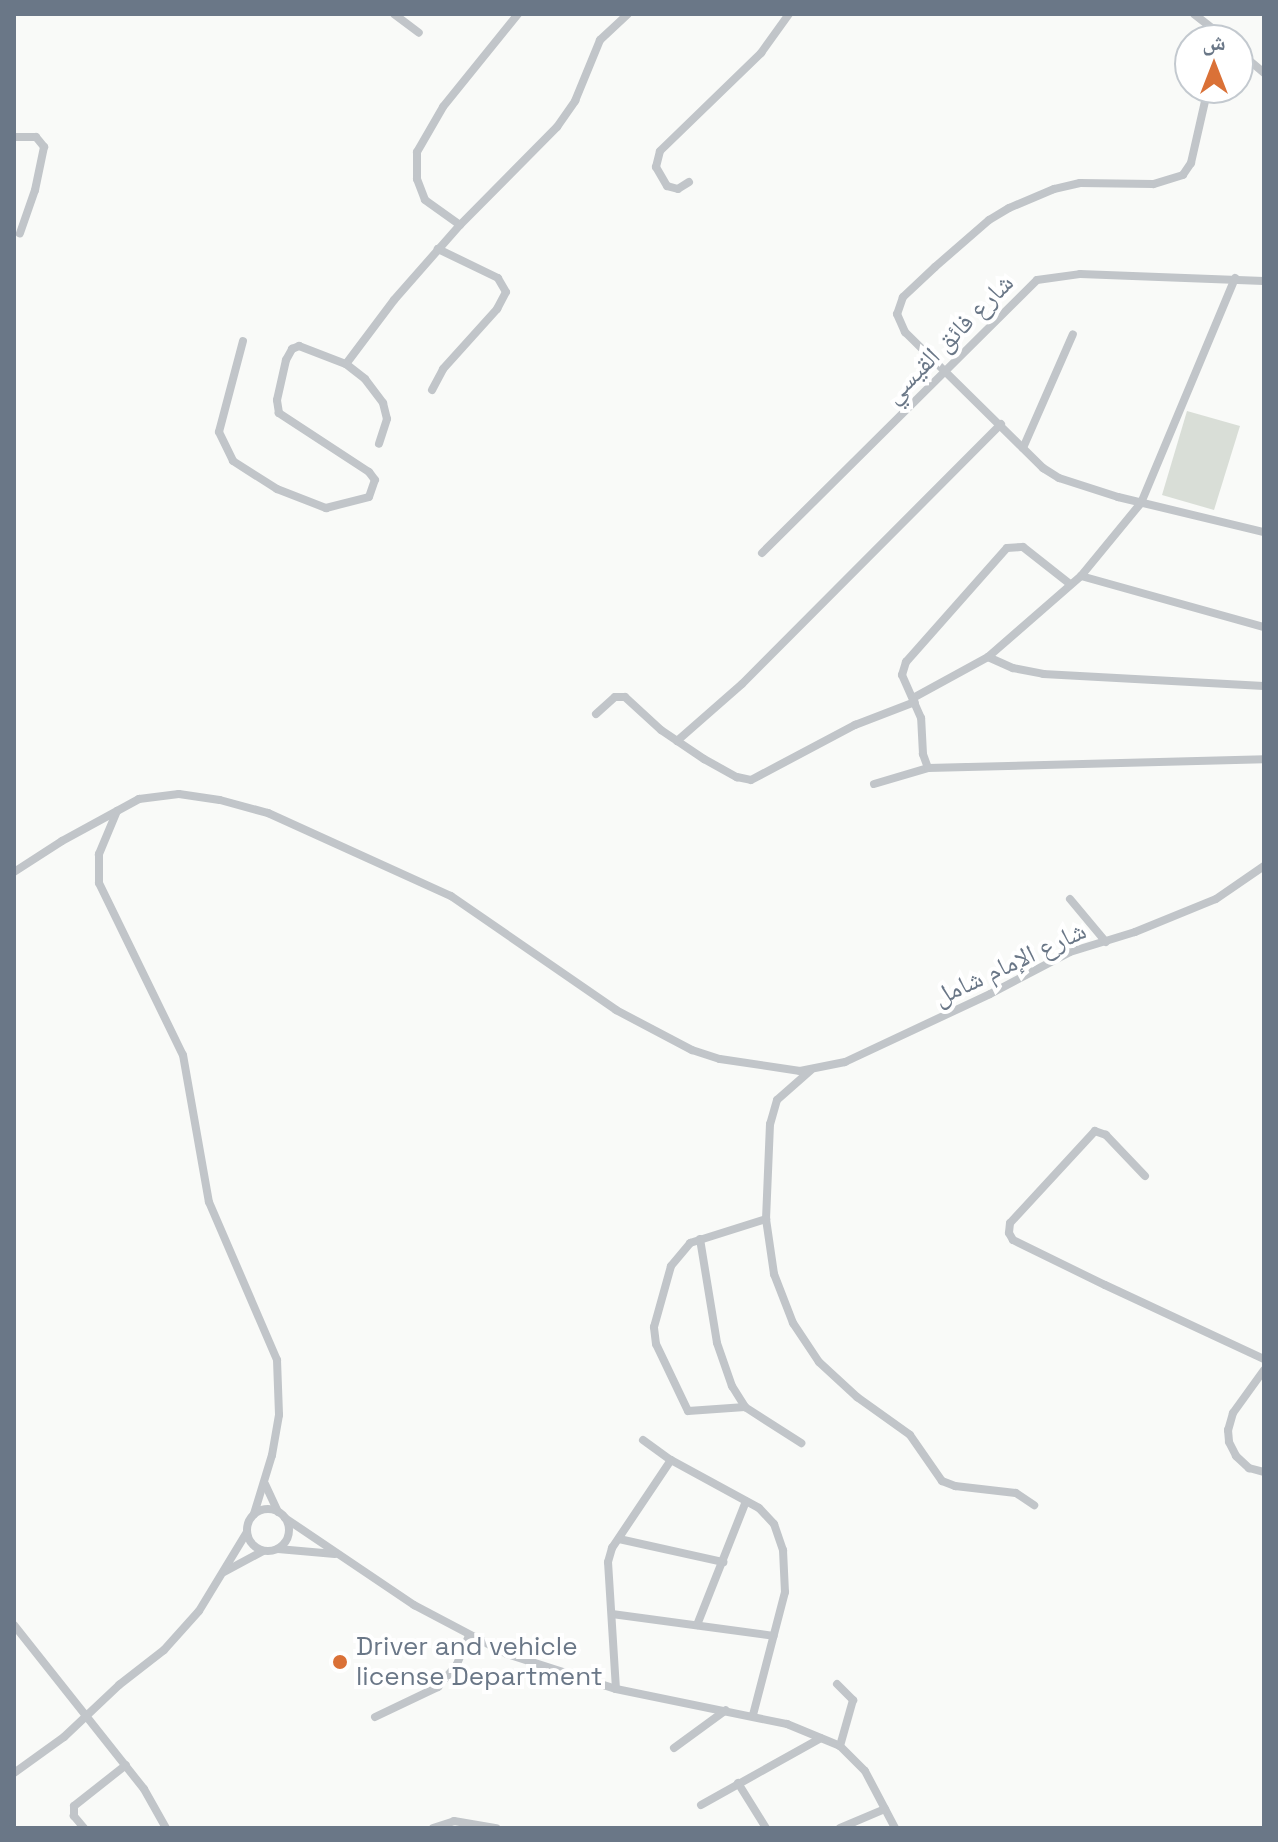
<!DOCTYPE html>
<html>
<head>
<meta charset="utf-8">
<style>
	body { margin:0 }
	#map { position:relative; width:1278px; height:1842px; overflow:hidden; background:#f9faf8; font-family:"Space Grotesk","Noto Naskh Arabic",sans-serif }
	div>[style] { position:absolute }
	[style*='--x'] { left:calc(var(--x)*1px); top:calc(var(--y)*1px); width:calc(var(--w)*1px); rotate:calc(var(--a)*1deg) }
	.green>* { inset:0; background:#d9ded7 }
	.minor>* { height:8px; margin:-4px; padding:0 4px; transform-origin:4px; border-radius:4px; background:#c1c5c9 }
	.minor>.ring { margin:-4px; padding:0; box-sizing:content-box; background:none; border:8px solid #c1c5c9; border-radius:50% }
	.dots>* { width:22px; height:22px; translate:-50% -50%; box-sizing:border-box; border:4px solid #fff; border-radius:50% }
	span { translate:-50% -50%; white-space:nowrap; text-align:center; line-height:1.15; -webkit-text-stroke:8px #fff; paint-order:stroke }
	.street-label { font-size:26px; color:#6a7787 }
	.poi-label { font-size:26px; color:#6a7787 }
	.left { translate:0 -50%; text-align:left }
	.frame { position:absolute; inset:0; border:16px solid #6a7787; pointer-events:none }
	.north { position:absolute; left:1174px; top:24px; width:80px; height:80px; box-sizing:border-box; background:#fff; border:2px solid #c3c9cf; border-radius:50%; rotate:0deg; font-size:22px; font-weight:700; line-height:32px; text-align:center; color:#6a7787 }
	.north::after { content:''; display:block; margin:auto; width:28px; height:36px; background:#da7137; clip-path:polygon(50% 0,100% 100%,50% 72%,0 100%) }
</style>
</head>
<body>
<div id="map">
	<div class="green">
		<div style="clip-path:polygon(1187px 411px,1240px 426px,1214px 510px,1162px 495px)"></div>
	</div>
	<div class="minor">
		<div style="--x:394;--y:14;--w:31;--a:37"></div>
		<div style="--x:518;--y:14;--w:119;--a:128.9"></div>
		<div style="--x:443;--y:107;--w:52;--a:120"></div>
		<div style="--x:417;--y:152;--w:27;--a:90"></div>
		<div style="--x:417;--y:179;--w:22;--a:69"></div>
		<div style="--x:425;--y:200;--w:43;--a:35.5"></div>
		<div style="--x:460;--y:225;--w:138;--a:-45.3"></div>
		<div style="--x:557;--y:127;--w:32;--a:-55"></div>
		<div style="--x:575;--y:101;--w:66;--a:-67.7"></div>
		<div style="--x:600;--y:40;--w:38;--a:-43"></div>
		<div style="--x:1194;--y:14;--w:42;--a:38.2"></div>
		<div style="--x:1238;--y:51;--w:34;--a:40"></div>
		<div style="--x:1208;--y:88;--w:77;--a:102.8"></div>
		<div style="--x:1191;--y:163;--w:14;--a:124"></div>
		<div style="--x:1183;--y:175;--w:31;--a:163"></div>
		<div style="--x:1153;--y:184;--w:73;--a:-179.2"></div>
		<div style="--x:1080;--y:183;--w:27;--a:167"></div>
		<div style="--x:1054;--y:189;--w:49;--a:157.1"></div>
		<div style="--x:1009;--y:208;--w:23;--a:149"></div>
		<div style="--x:989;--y:220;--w:72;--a:139"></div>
		<div style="--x:935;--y:267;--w:44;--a:136.8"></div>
		<div style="--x:903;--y:297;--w:18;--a:109"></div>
		<div style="--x:897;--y:314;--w:20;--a:66"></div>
		<div style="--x:905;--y:332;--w:194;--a:44.6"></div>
		<div style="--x:1043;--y:468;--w:19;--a:32"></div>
		<div style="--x:1059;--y:478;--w:62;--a:17.9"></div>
		<div style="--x:1118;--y:497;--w:150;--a:13.5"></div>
		<div style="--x:14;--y:137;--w:22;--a:0"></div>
		<div style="--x:36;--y:137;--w:13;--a:51"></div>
		<div style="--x:44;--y:147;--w:44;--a:101.8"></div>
		<div style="--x:35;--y:190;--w:46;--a:109.2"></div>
		<div style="--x:689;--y:182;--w:13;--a:148"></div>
		<div style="--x:678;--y:189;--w:11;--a:-165"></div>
		<div style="--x:667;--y:186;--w:22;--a:-120"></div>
		<div style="--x:656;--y:167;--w:16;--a:-76"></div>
		<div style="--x:660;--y:151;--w:141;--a:-44.1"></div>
		<div style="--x:761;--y:53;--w:48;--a:-54.3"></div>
		<div style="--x:243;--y:341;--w:94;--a:104.8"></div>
		<div style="--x:219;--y:432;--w:32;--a:64"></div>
		<div style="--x:233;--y:461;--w:52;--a:32.5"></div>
		<div style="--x:277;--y:489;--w:53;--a:21.2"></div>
		<div style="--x:326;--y:508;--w:44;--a:-14.3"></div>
		<div style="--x:369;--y:497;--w:18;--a:-71"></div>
		<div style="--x:375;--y:480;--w:10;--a:-127"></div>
		<div style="--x:369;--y:472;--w:108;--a:-146.8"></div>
		<div style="--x:279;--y:413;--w:13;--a:-99"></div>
		<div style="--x:277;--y:400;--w:41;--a:-77.3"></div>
		<div style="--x:286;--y:360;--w:13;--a:-61"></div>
		<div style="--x:292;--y:349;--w:8;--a:-23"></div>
		<div style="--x:299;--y:346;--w:50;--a:21"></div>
		<div style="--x:346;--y:364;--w:80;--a:-53.1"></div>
		<div style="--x:394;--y:300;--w:100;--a:-48.7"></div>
		<div style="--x:346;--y:364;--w:24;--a:38"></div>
		<div style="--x:365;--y:379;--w:30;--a:53"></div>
		<div style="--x:383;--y:403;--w:16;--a:76"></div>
		<div style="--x:387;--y:419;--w:26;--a:108"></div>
		<div style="--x:432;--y:390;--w:24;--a:-62"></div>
		<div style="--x:443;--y:369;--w:81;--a:-48"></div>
		<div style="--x:497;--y:309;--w:19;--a:-62"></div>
		<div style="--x:506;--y:292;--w:16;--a:-120"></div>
		<div style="--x:498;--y:278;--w:67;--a:-154.2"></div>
		<div style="--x:1023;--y:448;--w:124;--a:-66.3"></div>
		<div style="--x:762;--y:553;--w:387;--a:-44.8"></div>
		<div style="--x:1037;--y:280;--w:43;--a:-7.9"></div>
		<div style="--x:1080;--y:274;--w:184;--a:2.2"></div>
		<div style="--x:1081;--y:576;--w:190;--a:15.6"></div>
		<div style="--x:988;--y:657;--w:27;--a:24"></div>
		<div style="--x:1013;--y:668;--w:31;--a:11"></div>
		<div style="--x:1043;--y:674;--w:221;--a:3.1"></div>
		<div style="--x:913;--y:698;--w:85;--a:-28.7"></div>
		<div style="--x:988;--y:657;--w:123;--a:-41.1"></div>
		<div style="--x:1081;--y:576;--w:94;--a:-50.6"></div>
		<div style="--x:1141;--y:503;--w:244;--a:-67.3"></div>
		<div style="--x:596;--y:714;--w:25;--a:-42"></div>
		<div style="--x:615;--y:697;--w:10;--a:0"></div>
		<div style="--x:625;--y:697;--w:49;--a:42.5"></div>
		<div style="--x:661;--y:730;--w:52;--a:34"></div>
		<div style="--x:704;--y:759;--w:38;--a:29"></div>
		<div style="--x:737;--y:777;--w:14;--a:12"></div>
		<div style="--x:751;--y:780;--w:118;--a:-27.9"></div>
		<div style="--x:855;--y:725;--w:64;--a:-21"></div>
		<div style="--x:677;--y:741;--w:86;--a:-41.2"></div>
		<div style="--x:742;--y:684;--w:367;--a:-45.1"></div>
		<div style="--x:928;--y:768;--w:15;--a:-110"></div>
		<div style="--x:923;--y:754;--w:36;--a:-93"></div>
		<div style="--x:921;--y:718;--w:47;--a:-113.8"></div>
		<div style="--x:902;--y:675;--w:14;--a:-73"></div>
		<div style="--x:906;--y:662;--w:152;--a:-48.5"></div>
		<div style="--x:1007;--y:548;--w:16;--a:-4"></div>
		<div style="--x:1023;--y:547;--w:60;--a:38.2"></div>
		<div style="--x:874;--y:784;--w:56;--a:-16.5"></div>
		<div style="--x:928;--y:768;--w:336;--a:-1.5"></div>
		<div style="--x:117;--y:811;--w:47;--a:112.7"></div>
		<div style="--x:99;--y:854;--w:29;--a:90"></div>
		<div style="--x:99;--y:883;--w:191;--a:64"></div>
		<div style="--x:183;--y:1055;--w:149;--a:80"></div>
		<div style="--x:209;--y:1202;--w:172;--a:66.7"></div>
		<div style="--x:277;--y:1360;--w:55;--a:87.9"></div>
		<div style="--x:279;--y:1415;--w:41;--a:99.9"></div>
		<div style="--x:272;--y:1455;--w:62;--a:107"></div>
		<div style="--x:14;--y:872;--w:57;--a:-32.9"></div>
		<div style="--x:62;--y:841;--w:88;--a:-28.6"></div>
		<div style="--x:139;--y:799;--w:40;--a:-7.1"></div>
		<div style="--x:179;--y:794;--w:41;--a:8.3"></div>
		<div style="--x:220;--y:800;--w:50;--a:15.2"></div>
		<div style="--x:268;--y:813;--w:201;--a:24.4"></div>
		<div style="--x:451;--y:896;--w:201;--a:34.6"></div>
		<div style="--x:616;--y:1010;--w:86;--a:27.8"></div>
		<div style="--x:692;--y:1050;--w:29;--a:18"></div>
		<div style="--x:720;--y:1059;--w:81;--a:8.5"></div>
		<div style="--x:800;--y:1071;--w:46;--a:-11.3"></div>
		<div style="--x:845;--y:1062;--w:160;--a:-25.1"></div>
		<div style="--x:990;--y:994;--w:90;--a:-27.7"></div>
		<div style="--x:1070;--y:952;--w:68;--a:-17.1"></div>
		<div style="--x:1135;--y:932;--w:87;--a:-22.2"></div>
		<div style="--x:1216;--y:899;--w:58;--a:-34.5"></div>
		<div style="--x:1070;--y:899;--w:56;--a:50.1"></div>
		<div style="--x:811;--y:1070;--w:45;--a:138.6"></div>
		<div style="--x:777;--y:1100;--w:25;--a:106"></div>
		<div style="--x:770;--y:1124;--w:95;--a:92.4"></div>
		<div style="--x:766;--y:1219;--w:56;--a:81.7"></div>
		<div style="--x:774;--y:1274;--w:53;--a:68.8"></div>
		<div style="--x:793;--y:1323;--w:47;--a:56.3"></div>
		<div style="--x:819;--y:1362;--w:52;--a:42.6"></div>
		<div style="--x:857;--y:1397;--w:65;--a:35.6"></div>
		<div style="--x:910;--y:1435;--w:56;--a:55.2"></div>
		<div style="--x:942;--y:1481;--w:14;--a:21"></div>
		<div style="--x:955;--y:1486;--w:61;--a:6.5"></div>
		<div style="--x:1016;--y:1493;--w:22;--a:34"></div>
		<div style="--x:1145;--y:1176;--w:57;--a:-133.6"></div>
		<div style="--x:1106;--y:1135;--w:12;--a:-160"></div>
		<div style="--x:1095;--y:1131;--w:125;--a:132.7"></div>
		<div style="--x:1010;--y:1223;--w:10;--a:96"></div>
		<div style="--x:1009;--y:1233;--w:8;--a:60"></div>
		<div style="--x:1013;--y:1240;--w:102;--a:26.1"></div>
		<div style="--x:1105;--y:1285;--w:175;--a:25"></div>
		<div style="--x:700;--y:1239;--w:105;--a:80.7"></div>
		<div style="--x:717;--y:1343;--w:46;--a:70.8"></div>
		<div style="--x:732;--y:1386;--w:25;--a:58"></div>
		<div style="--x:745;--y:1407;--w:67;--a:32.7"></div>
		<div style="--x:1264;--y:1370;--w:53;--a:125.8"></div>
		<div style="--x:1233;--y:1413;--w:18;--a:106"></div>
		<div style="--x:1228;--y:1430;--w:12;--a:85"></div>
		<div style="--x:1229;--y:1442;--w:16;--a:63"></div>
		<div style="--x:1236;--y:1456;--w:18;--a:43"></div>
		<div style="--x:1249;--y:1468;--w:16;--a:15"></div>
		<div style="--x:745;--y:1407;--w:57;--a:176"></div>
		<div style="--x:688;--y:1411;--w:74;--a:-115.5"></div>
		<div style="--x:656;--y:1344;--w:17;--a:-97"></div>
		<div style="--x:654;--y:1327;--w:63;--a:-74.4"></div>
		<div style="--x:671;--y:1266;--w:30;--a:-50"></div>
		<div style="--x:690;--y:1243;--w:80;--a:-17.5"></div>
		<div style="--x:643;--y:1440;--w:34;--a:36"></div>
		<div style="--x:671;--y:1460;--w:100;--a:28.6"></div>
		<div style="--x:759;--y:1508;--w:22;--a:47"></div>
		<div style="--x:774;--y:1524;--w:28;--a:71"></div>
		<div style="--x:783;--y:1550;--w:42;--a:87.3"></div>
		<div style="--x:785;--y:1592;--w:127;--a:104.6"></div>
		<div style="--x:265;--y:1484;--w:31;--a:65"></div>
		<div class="ring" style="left:247px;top:1509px;width:34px;height:34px"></div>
		<div style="--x:285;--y:1518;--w:156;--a:34"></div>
		<div style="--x:414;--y:1605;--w:105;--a:27.8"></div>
		<div style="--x:507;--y:1654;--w:114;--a:17.8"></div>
		<div style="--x:616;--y:1689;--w:175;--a:11.6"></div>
		<div style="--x:787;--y:1724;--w:57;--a:22.5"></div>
		<div style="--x:840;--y:1746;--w:35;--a:45"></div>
		<div style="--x:865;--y:1771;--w:64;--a:62.2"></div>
		<div style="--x:619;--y:1539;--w:107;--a:12.5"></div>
		<div style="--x:278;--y:1549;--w:57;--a:5"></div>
		<div style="--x:224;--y:1572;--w:44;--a:-28.3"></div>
		<div style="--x:612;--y:1614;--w:163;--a:7.7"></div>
		<div style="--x:14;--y:1625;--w:209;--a:51.6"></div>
		<div style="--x:144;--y:1789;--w:45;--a:60.6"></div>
		<div style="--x:697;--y:1625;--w:133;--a:-68.4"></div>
		<div style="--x:837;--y:1684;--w:23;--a:45"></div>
		<div style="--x:853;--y:1700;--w:48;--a:105.8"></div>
		<div style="--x:616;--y:1689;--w:127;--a:-93.6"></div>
		<div style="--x:608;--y:1562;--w:15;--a:-74"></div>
		<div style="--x:612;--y:1548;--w:106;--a:-56.2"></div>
		<div style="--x:375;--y:1717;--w:70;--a:-25.5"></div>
		<div style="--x:438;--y:1687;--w:30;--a:-50"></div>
		<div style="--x:457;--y:1664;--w:30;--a:-67"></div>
		<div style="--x:674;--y:1748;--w:64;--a:-36.2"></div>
		<div style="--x:14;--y:1773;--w:62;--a:-35.8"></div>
		<div style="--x:64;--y:1737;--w:76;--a:-43.4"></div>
		<div style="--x:119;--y:1685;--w:57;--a:-37.9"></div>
		<div style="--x:164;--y:1650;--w:52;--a:-48.1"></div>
		<div style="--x:199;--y:1611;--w:92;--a:-58.7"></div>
		<div style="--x:738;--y:1783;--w:53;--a:58.1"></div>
		<div style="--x:701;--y:1805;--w:137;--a:-29.2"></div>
		<div style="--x:84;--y:1828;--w:16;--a:-130"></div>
		<div style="--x:74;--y:1816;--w:10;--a:-90"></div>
		<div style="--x:74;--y:1806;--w:66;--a:-38.3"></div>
		<div style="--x:433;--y:1828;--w:22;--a:-18"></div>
		<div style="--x:454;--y:1821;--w:43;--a:9.5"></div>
		<div style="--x:840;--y:1828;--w:49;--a:-22.9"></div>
	</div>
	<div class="dots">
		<div style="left:340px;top:1662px;background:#da7137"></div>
	</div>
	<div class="street-label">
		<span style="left:949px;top:339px;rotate:-45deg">شارع فائق القيسي</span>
		<span style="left:1010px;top:964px;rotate:-25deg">شارع الإمام شامل</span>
	</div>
	<div class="poi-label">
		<span class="left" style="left:356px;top:1662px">Driver and vehicle<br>license Department</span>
	</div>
	<div class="frame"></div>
	<div class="north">ش</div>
</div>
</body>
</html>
